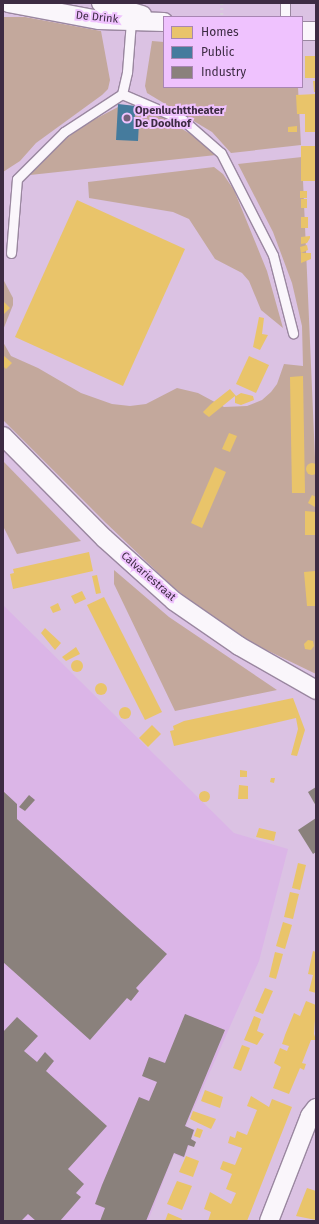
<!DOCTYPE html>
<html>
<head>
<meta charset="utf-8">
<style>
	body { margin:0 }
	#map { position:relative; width:319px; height:1224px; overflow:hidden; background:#dbc2e3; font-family:"Fira Sans",sans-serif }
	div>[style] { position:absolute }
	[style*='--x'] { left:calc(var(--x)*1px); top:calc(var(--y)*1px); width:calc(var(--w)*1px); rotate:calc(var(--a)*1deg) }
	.built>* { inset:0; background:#dbb5e7 }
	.green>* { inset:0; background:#c3a89c }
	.homes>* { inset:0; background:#e9c46a }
	.round { border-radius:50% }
	.public>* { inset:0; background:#457b9d }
	.industry>* { inset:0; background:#8a817c }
	.path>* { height:2.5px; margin-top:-1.25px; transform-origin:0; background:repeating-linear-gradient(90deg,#d8d0db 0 2px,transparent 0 5px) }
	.roads { filter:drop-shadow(1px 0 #9a87a0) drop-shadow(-1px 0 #9a87a0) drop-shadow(0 1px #9a87a0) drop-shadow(0 -1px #9a87a0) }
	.service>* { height:9px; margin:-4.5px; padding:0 4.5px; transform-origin:4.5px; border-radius:4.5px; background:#faf6fb }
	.minor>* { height:18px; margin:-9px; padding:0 9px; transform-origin:9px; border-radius:9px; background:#faf6fb }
	.dots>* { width:11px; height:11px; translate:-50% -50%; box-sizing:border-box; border:2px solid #efc2fe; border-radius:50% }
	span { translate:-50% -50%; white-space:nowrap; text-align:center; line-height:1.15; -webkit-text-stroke:4px #efc2fe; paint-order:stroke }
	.street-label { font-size:11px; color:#3d2b43 }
	.poi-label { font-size:11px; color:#3d2b43; font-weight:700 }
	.left { translate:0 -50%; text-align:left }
	.frame { position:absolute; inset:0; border:4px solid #3d2b43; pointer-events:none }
	.legend { position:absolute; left:163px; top:16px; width:140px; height:72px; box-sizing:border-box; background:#efc2fe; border:1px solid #a886b3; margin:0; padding:5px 7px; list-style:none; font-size:12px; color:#3d2b43 }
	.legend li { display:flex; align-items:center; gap:8px; height:20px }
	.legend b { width:20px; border:1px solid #a886b3 }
</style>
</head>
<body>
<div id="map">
	<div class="built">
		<div style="clip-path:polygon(3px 605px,234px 833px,288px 849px,259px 961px,186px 1126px,195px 1130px,184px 1158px,174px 1154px,148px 1221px,3px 1221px)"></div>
	</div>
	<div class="green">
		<div style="clip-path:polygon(3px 17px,25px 17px,101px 31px,110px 80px,108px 89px,102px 95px,36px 143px,20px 161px,3px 172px)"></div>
		<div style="clip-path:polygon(152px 41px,164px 42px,164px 87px,298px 87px,301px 145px,231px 153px,212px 132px,147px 93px,145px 86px)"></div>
		<div style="clip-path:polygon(118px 107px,147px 110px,169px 121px,197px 138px,216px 155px,30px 175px,61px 143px,82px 126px)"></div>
		<div style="clip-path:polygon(302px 157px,316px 481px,316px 674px,246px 640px,213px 619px,172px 586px,106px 523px,3px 420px,3px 342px,11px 356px,38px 368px,81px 393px,112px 404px,130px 406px,146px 404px,177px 388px,198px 393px,224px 407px,247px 406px,262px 400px,271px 392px,277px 384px,284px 364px,303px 366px,302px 326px,292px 283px,273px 232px,238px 164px)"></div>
		<div style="clip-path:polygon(214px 167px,223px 174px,234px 190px,267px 271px,283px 328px,261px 310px,249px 281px,242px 273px,215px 259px,189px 219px,173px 212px,89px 198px,88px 182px)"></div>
		<div style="clip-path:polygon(3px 279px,13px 298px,13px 305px,3px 330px)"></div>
		<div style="clip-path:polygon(3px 461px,81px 541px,17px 554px,3px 526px)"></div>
		<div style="clip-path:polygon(114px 570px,169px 617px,277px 690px,175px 711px,114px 584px)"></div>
	</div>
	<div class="homes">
		<div style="clip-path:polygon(305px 56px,316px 56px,316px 78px,305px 78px)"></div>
		<div style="clip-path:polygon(313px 81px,316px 81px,316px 92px,314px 92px)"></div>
		<div style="clip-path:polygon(316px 94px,316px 132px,305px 132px,305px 114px,297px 114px,296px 95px)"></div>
		<div style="clip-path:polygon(297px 126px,297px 132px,288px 132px,288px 127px)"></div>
		<div style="clip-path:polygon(301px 146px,315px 146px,316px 181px,301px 181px)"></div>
		<div style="clip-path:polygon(300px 191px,307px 191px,307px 198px,300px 198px)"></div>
		<div style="clip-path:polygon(301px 199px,307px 199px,307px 208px,301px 208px)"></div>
		<div style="clip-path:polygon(77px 200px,185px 249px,123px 386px,15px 337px)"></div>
		<div style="clip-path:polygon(301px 217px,308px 217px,308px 228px,301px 228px)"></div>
		<div style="clip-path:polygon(301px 237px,310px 236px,310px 238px,307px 243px,301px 244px)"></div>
		<div style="clip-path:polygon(307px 245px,308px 250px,301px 253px,300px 247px)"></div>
		<div style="clip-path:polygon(301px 253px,311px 253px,311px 259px,301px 263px)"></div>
		<div style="clip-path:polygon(3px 301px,10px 308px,3px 315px)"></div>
		<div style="clip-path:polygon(259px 317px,264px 318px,262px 334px,268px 335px,260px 350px,253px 347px)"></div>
		<div style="clip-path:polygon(3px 355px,12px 363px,6px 369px,3px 366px)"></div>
		<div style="clip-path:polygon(249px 356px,269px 365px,256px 393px,236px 384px)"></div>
		<div style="clip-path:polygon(303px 376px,305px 493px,292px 493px,290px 377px)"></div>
		<div style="clip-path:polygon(230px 389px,236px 396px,241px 393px,253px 396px,254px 400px,241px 405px,235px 403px,235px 396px,209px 417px,205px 414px,203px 412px,211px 404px)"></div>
		<div style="clip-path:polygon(229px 433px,237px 436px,230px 452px,222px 449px)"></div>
		<div class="round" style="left:306px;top:463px;width:12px;height:12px"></div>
		<div style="clip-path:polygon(215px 467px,226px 472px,202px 528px,191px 523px)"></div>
		<div style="clip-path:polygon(312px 495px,316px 497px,315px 507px,308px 503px)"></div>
		<div style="clip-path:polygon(305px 511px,316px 512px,316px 535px,305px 535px)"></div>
		<div style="clip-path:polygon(89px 552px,93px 571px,13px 589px,10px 574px,14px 573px,13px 569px)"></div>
		<div style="clip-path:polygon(315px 571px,316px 606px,307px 606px,304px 572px)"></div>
		<div style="clip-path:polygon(97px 575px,101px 593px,96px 594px,92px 576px)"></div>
		<div style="clip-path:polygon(82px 591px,86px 599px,75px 604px,71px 596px)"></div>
		<div style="clip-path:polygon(104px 597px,162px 712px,145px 720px,87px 605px)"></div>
		<div style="clip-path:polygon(58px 603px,61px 610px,53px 613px,50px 607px)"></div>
		<div style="clip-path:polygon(45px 628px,61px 643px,55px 650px,41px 633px)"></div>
		<div style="clip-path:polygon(308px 640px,313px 641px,314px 646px,311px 650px,305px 649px,304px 644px)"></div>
		<div style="clip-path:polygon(76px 647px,80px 654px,66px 661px,62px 657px)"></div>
		<div class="round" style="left:71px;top:660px;width:12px;height:12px"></div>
		<div class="round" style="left:95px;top:683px;width:12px;height:12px"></div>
		<div style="clip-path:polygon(293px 698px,305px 730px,297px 756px,291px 755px,298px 729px,296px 718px,174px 746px,170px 731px,174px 730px,173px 726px,184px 721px)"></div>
		<div class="round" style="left:119px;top:707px;width:12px;height:12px"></div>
		<div style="clip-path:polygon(152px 725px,161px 734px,148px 747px,139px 738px)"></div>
		<div style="clip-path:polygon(240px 770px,247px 771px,247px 777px,240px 777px)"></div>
		<div style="clip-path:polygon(271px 778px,275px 778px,274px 783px,270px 782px)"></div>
		<div style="clip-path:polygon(239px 785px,248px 786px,248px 799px,238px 799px)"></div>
		<div class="round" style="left:198.5px;top:790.5px;width:11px;height:11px"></div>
		<div style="clip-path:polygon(259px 828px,276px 832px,274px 841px,256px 837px)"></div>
		<div style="clip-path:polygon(298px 863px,306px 865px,300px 890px,292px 888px)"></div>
		<div style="clip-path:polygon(290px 892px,299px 894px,293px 919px,284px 917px)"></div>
		<div style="clip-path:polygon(283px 922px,292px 925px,285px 949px,276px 946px)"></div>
		<div style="clip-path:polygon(313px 951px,316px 952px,316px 993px,309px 991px,313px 975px,308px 974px)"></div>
		<div style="clip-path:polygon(275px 952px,283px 954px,276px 979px,269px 977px)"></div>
		<div style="clip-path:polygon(265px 988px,273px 991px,263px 1014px,255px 1011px)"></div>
		<div style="clip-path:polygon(306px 1001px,316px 1005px,314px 1034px,316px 1040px,311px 1040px,302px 1063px,306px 1064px,304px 1070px,300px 1068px,289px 1094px,273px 1088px,281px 1067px,274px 1063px,280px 1048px,287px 1051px,289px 1046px,282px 1044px,285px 1035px,294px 1013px,300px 1016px)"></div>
		<div style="clip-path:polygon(254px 1016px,261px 1019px,257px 1031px,264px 1034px,257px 1045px,244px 1040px)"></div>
		<div style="clip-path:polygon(242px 1045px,250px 1048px,241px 1071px,233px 1068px)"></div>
		<div style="clip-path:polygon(205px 1090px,223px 1097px,220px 1108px,201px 1101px)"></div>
		<div style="clip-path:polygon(251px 1096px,269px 1107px,272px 1099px,292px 1107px,247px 1221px,208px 1221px,211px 1212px,204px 1209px,210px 1192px,231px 1204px,236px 1193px,226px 1189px,232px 1174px,220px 1169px,223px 1161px,235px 1165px,242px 1148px,228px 1143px,230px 1136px,235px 1138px,237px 1131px,247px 1135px,257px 1110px,247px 1106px)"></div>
		<div style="clip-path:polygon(193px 1111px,216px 1119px,211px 1129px,190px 1119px)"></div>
		<div style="clip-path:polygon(197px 1128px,203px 1130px,200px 1138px,194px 1136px)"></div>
		<div style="clip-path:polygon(186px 1156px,199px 1161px,193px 1177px,179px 1172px)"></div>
		<div style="clip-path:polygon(177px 1181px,192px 1186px,182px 1210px,167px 1204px)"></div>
		<div style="clip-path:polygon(307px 1188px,316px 1191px,316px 1220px,296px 1216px)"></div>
		<div style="clip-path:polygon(168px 1213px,182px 1219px,181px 1221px,165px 1221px)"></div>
	</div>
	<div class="public">
		<div style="clip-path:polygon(118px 104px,136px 106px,134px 122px,139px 122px,138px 141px,116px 140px)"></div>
	</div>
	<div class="industry">
		<div style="clip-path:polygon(316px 787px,316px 806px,308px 792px)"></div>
		<div style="clip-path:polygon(3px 791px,17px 804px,17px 819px,167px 954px,136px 988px,139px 991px,131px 1001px,127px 998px,90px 1040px,3px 962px)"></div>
		<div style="clip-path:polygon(29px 795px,35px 800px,25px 811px,19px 807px)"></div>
		<div style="clip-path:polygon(316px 818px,316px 852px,313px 854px,298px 830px)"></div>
		<div style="clip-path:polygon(185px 1014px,225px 1030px,185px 1126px,194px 1130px,191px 1139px,196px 1142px,194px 1147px,188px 1145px,184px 1157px,174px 1153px,146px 1221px,100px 1221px,105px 1208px,95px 1204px,102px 1185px,139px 1097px,149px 1101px,157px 1082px,142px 1076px,149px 1057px,165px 1063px)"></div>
		<div style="clip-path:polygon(17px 1017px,38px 1036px,24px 1051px,37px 1062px,45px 1052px,54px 1061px,46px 1071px,107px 1126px,68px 1169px,84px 1184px,76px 1193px,81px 1197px,60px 1221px,36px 1221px,28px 1214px,21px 1221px,3px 1220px,3px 1032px)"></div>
	</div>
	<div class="path">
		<div style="--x:222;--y:3;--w:14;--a:90"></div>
	</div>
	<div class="roads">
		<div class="service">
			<div style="--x:285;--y:17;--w:14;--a:-90"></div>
			<div style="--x:122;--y:94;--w:66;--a:23.1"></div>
			<div style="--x:183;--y:120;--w:50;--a:41"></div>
			<div style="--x:221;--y:153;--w:114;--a:63"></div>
			<div style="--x:273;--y:255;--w:81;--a:75.6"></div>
			<div style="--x:11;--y:253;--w:74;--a:-85.4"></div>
			<div style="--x:17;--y:179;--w:66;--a:-45"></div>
			<div style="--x:64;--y:132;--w:69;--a:-33.2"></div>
			<div style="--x:122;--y:94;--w:23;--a:-77"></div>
			<div style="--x:127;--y:72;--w:51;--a:-85.5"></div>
		</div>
		<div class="minor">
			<div style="--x:8;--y:3;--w:93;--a:10.6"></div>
			<div style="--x:99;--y:20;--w:65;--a:1.8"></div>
			<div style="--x:101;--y:3;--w:43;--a:16.3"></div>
			<div style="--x:302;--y:31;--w:14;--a:0"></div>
			<div style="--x:3;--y:436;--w:144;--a:45.3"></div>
			<div style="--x:104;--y:538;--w:94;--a:42"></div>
			<div style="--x:174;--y:601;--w:79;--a:34.7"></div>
			<div style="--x:239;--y:646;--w:89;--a:29.7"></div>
			<div style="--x:269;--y:1221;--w:113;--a:-68.7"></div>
			<div style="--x:310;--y:1116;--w:10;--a:-53"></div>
		</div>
	</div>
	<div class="dots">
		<div style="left:127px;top:118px;background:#74607b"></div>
	</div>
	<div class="street-label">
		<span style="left:97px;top:18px;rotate:6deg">De Drink</span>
		<span style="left:148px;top:577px;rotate:41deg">Calvariestraat</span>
	</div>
	<div class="poi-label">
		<span class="left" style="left:135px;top:118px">Openluchttheater<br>De Doolhof</span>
	</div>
	<div class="frame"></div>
	<ul class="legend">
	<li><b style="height:11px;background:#e9c46a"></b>Homes</li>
	<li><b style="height:11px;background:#457b9d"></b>Public</li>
	<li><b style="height:11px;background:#8a817c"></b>Industry</li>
	</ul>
</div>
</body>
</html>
